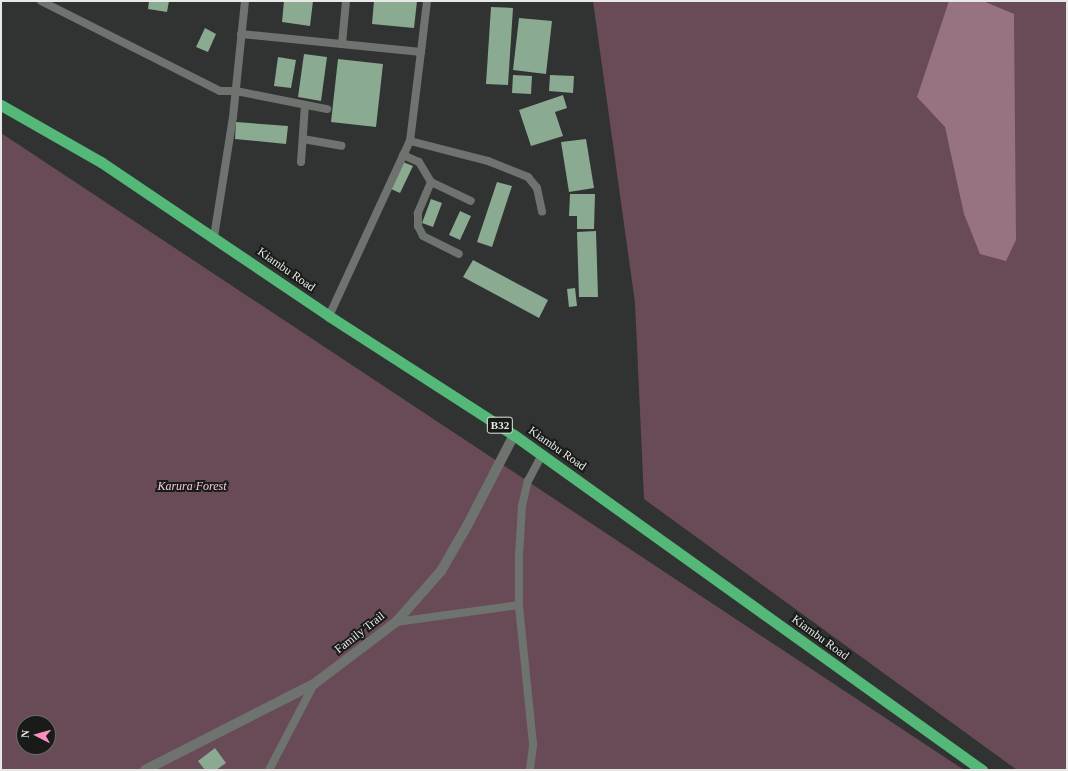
<!DOCTYPE html>
<html>
<head>
<meta charset="utf-8">
<style>
	body { margin:0 }
	#map { position:relative; width:1068px; height:771px; overflow:hidden; background:#303331; font-family:"Times New Roman",serif }
	div>[style] { position:absolute }
	[style*='--x'] { left:calc(var(--x)*1px); top:calc(var(--y)*1px); width:calc(var(--w)*1px); rotate:calc(var(--a)*1deg) }
	.green>* { inset:0; background:#694a57 }
	.water>* { inset:0; background:#977382 }
	.building>* { inset:0; background:#8aaa92 }
	.service>* { height:8px; margin:-4px; padding:0 4px; transform-origin:4px; border-radius:4px; background:#6f7370 }
	.minor>* { height:10px; margin:-5px; padding:0 5px; transform-origin:5px; border-radius:5px; background:#6f7370 }
	.trunk>* { height:11px; margin:-5.5px; padding:0 5.5px; transform-origin:5.5px; border-radius:5.5px; background:#54b878 }
	span { translate:-50% -50%; white-space:nowrap; text-align:center; line-height:1.15; -webkit-text-stroke:4px #191b19; paint-order:stroke }
	.shield-label span { padding:1px 3px; background:#191b19; border:1px solid; border-radius:3px; -webkit-text-stroke-width:0 }
	.shield-label { font-size:11px; color:#e7e9e7; font-weight:700 }
	.street-label { font-size:12px; color:#e7e9e7 }
	.park-label { font-size:12px; color:#fcc9de; font-style:italic }
	.frame { position:absolute; inset:0; border:2px solid #e7e9e7; pointer-events:none }
	.north { position:absolute; left:16px; top:715px; width:40px; height:40px; box-sizing:border-box; background:#191b19; border:1px solid #6b6d6b; border-radius:50%; rotate:276deg; font-size:11px; font-weight:700; line-height:16px; text-align:center; color:#e7e9e7 }
	.north::after { content:''; display:block; margin:auto; width:14px; height:18px; background:#fc8fc1; clip-path:polygon(50% 0,100% 100%,50% 72%,0 100%) }
</style>
</head>
<body>
<div id="map">
	<div class="green">
		<div style="clip-path:polygon(593px 1px,1067px 1px,1067px 770px,1017px 770px,644px 499px,635px 303px)"></div>
		<div style="clip-path:polygon(evenodd,1px 133px,503px 465px,964px 770px,1px 770px,1px 133px,24px 723px,48px 723px,48px 747px,24px 747px,24px 723px)"></div>
	</div>
	<div class="water">
		<div style="clip-path:polygon(949px 1px,983px 1px,1014px 14px,1016px 240px,1006px 261px,980px 254px,964px 214px,945px 127px,917px 97px)"></div>
	</div>
	<div class="building">
		<div style="clip-path:polygon(149px 1px,169px 1px,167px 12px,148px 9px)"></div>
		<div style="clip-path:polygon(284px 1px,313px 1px,310px 26px,282px 22px)"></div>
		<div style="clip-path:polygon(374px 1px,417px 1px,414px 28px,372px 24px)"></div>
		<div style="clip-path:polygon(491px 7px,513px 8px,508px 85px,486px 84px)"></div>
		<div style="clip-path:polygon(519px 18px,552px 21px,546px 74px,513px 70px)"></div>
		<div style="clip-path:polygon(205px 28px,216px 34px,208px 52px,196px 47px)"></div>
		<div style="clip-path:polygon(304px 54px,327px 57px,321px 101px,298px 97px)"></div>
		<div style="clip-path:polygon(278px 57px,296px 60px,291px 88px,274px 86px)"></div>
		<div style="clip-path:polygon(338px 59px,383px 64px,376px 127px,331px 122px)"></div>
		<div style="clip-path:polygon(513px 75px,532px 76px,531px 94px,512px 93px)"></div>
		<div style="clip-path:polygon(550px 75px,574px 76px,573px 93px,549px 91px)"></div>
		<div style="clip-path:polygon(563px 95px,567px 108px,555px 112px,563px 136px,531px 146px,519px 110px)"></div>
		<div style="clip-path:polygon(236px 122px,288px 126px,286px 144px,235px 139px)"></div>
		<div style="clip-path:polygon(586px 139px,594px 188px,569px 192px,561px 142px)"></div>
		<div style="clip-path:polygon(403px 162px,413px 166px,400px 193px,391px 189px)"></div>
		<div style="clip-path:polygon(497px 182px,512px 186px,492px 247px,477px 242px)"></div>
		<div style="clip-path:polygon(570px 194px,595px 194px,594px 229px,577px 229px,577px 216px,569px 216px)"></div>
		<div style="clip-path:polygon(431px 199px,442px 203px,433px 227px,422px 223px)"></div>
		<div style="clip-path:polygon(460px 211px,471px 216px,460px 240px,449px 235px)"></div>
		<div style="clip-path:polygon(596px 231px,598px 297px,579px 297px,577px 232px)"></div>
		<div style="clip-path:polygon(473px 260px,548px 300px,539px 318px,463px 277px)"></div>
		<div style="clip-path:polygon(575px 288px,577px 306px,569px 307px,567px 289px)"></div>
		<div style="clip-path:polygon(215px 748px,226px 763px,216px 770px,205px 770px,198px 761px)"></div>
	</div>
	<div class="service">
		<div style="--x:41;--y:1;--w:200;--a:26.7"></div>
		<div style="--x:220;--y:91;--w:16;--a:0"></div>
		<div style="--x:236;--y:91;--w:93;--a:11.2"></div>
		<div style="--x:241;--y:34;--w:181;--a:5.7"></div>
		<div style="--x:421;--y:52;--w:51;--a:-83.3"></div>
		<div style="--x:342;--y:44;--w:43;--a:-84.7"></div>
		<div style="--x:303;--y:139;--w:39;--a:10"></div>
		<div style="--x:410;--y:141;--w:81;--a:14.4"></div>
		<div style="--x:488;--y:161;--w:43;--a:21.8"></div>
		<div style="--x:528;--y:177;--w:14;--a:51"></div>
		<div style="--x:537;--y:188;--w:24;--a:78"></div>
		<div style="--x:403;--y:155;--w:17;--a:24"></div>
		<div style="--x:419;--y:162;--w:23;--a:59"></div>
		<div style="--x:431;--y:182;--w:44;--a:25.4"></div>
		<div style="--x:301;--y:162;--w:57;--a:-86"></div>
		<div style="--x:431;--y:182;--w:34;--a:113"></div>
		<div style="--x:418;--y:213;--w:13;--a:90"></div>
		<div style="--x:418;--y:226;--w:11;--a:63"></div>
		<div style="--x:423;--y:236;--w:40;--a:26.6"></div>
		<div style="--x:214;--y:237;--w:121;--a:-81"></div>
		<div style="--x:233;--y:117;--w:117;--a:-84.1"></div>
		<div style="--x:329;--y:316;--w:193;--a:-65.2"></div>
		<div style="--x:410;--y:141;--w:90;--a:-83"></div>
		<div style="--x:396;--y:622;--w:124;--a:-7.9"></div>
		<div style="--x:269;--y:770;--w:97;--a:-62.4"></div>
		<div style="--x:530;--y:770;--w:26;--a:-83"></div>
		<div style="--x:533;--y:744;--w:140;--a:-95.8"></div>
		<div style="--x:519;--y:605;--w:49;--a:-90"></div>
		<div style="--x:519;--y:556;--w:50;--a:-86.6"></div>
		<div style="--x:522;--y:506;--w:26;--a:-77"></div>
		<div style="--x:528;--y:481;--w:30;--a:-62"></div>
	</div>
	<div class="minor">
		<div style="--x:145;--y:770;--w:190;--a:-27"></div>
		<div style="--x:314;--y:684;--w:103;--a:-37.1"></div>
		<div style="--x:396;--y:622;--w:68;--a:-48.6"></div>
		<div style="--x:441;--y:571;--w:52;--a:-60"></div>
		<div style="--x:467;--y:526;--w:102;--a:-62.7"></div>
	</div>
	<div class="trunk">
		<div style="--x:1;--y:105;--w:115;--a:29.7"></div>
		<div style="--x:101;--y:162;--w:275;--a:34"></div>
		<div style="--x:329;--y:316;--w:220;--a:32.8"></div>
		<div style="--x:514;--y:435;--w:576;--a:35.6"></div>
	</div>
	<div class="shield-label">
		<span style="left:500px;top:425px">B32</span>
	</div>
	<div class="street-label">
		<span style="left:286px;top:270px;rotate:35deg">Kiambu Road</span>
		<span style="left:557px;top:449px;rotate:35deg">Kiambu Road</span>
		<span style="left:360px;top:633px;rotate:-38deg">Family Trail</span>
		<span style="left:820px;top:638px;rotate:36deg">Kiambu Road</span>
	</div>
	<div class="park-label">
		<span style="left:192px;top:487px">Karura Forest</span>
	</div>
	<div class="frame"></div>
	<div class="north">N</div>
</div>
</body>
</html>
